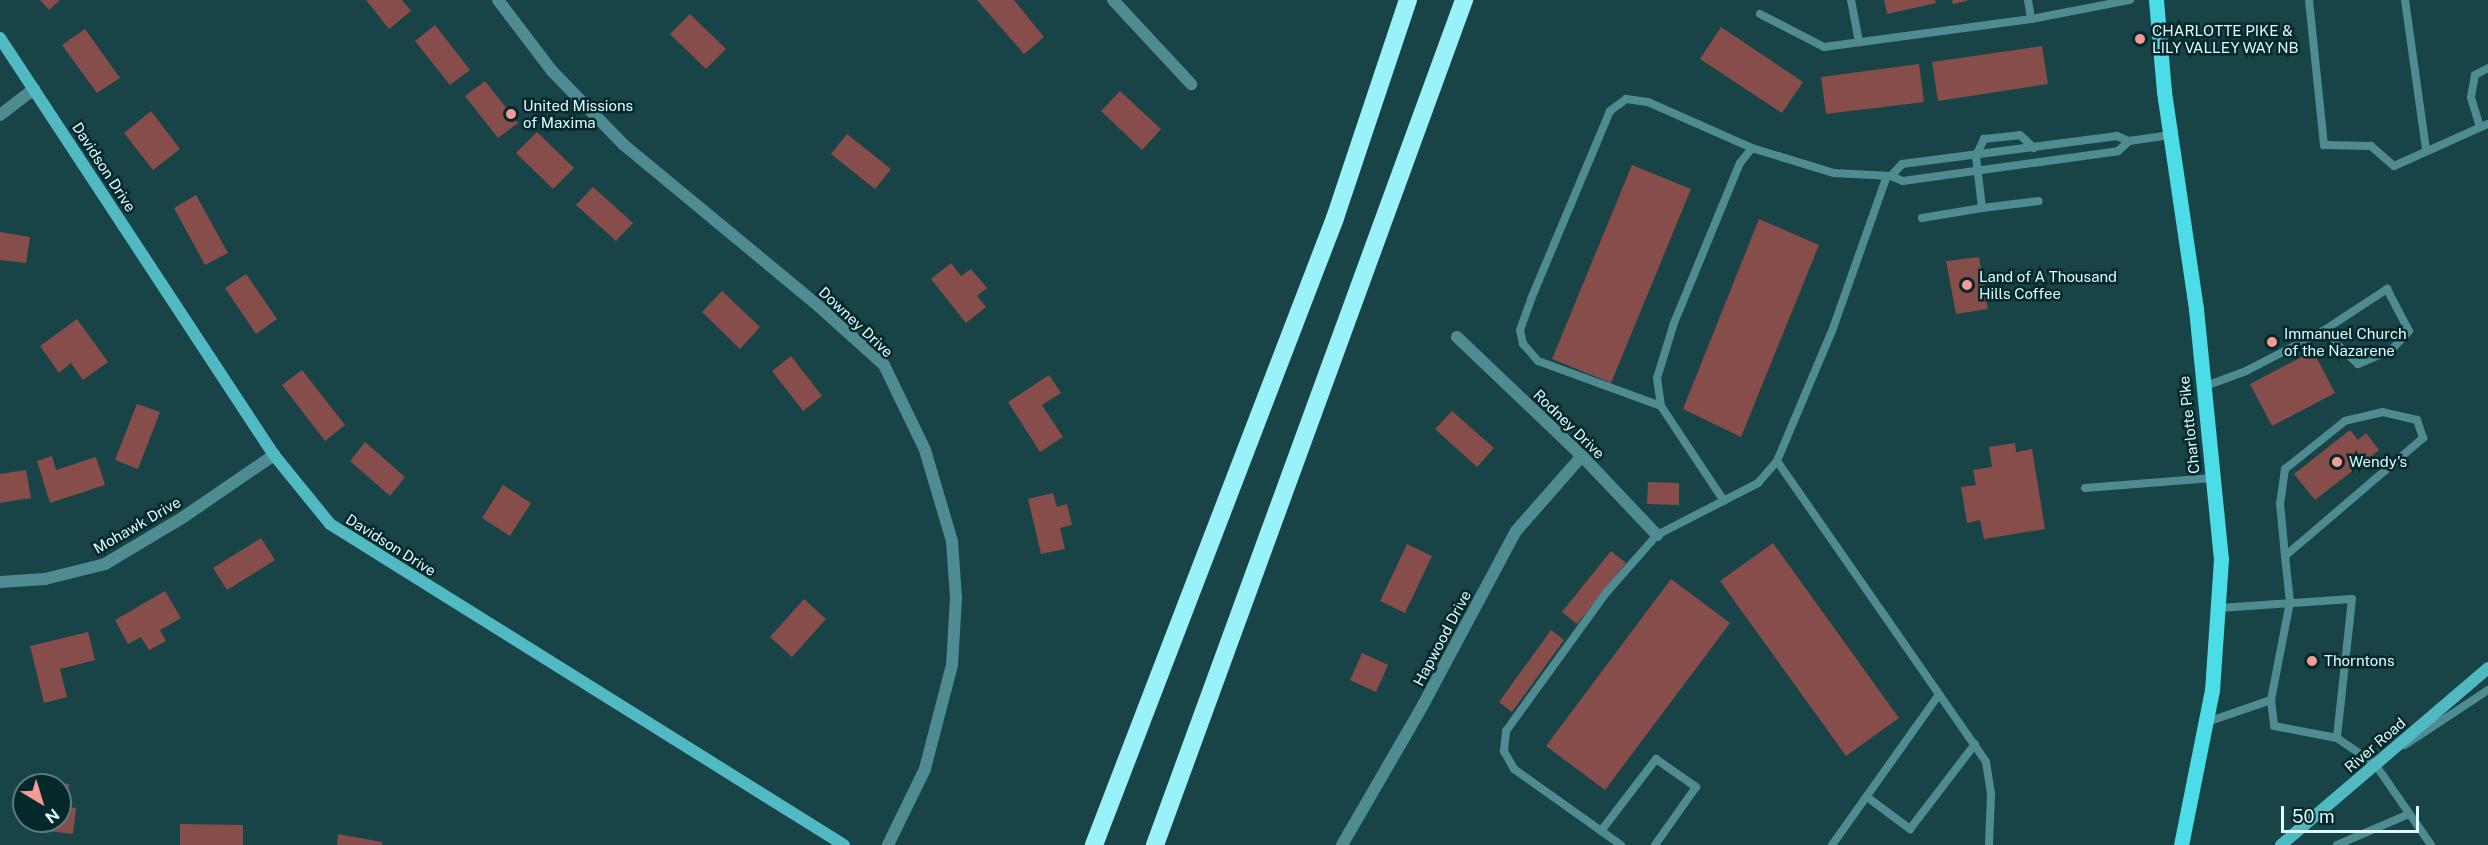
<!DOCTYPE html>
<html>
<head>
<meta charset="utf-8">
<style>
	body { margin:0 }
	#map { position:relative; width:2488px; height:845px; overflow:hidden; background:#184347; font-family:"Public Sans",sans-serif }
	div>[style] { position:absolute }
	[style*='--x'] { left:calc(var(--x)*1px); top:calc(var(--y)*1px); width:calc(var(--w)*1px); rotate:calc(var(--a)*1deg) }
	.building>* { inset:0; background:#874d4a }
	.lane>* { height:8px; margin:-4px; padding:0 4px; transform-origin:4px; border-radius:4px; background:#4f8c92 }
	.street>* { height:12px; margin:-6px; padding:0 6px; transform-origin:6px; border-radius:6px; background:#4f8c92 }
	.secondary>* { height:12px; margin:-6px; padding:0 6px; transform-origin:6px; border-radius:6px; background:#50b9c2 }
	.primary>* { height:15px; margin:-7.5px; padding:0 7.5px; transform-origin:7.5px; border-radius:7.5px; background:#4bdce8 }
	.highway>* { height:18px; margin:-9px; padding:0 9px; transform-origin:9px; border-radius:9px; background:#99f1f9 }
	.dots>* { width:16px; height:16px; translate:-50% -50%; box-sizing:border-box; border:3px solid #05282b; border-radius:50% }
	span { translate:-50% -50%; white-space:nowrap; text-align:center; line-height:1.15; -webkit-text-stroke:5px #05282b; paint-order:stroke }
	.poi-label { font-size:15px; color:#ddfbfd }
	.left { translate:0 -50%; text-align:left }
	.street-label { font-size:15px; color:#ddfbfd }
	.north { position:absolute; left:12px; top:773px; width:60px; height:60px; box-sizing:border-box; background:#05282b; border:2px solid #5b7c7f; border-radius:50%; rotate:142deg; font-size:16px; font-weight:700; line-height:24px; text-align:center; color:#ddfbfd }
	.north::after { content:''; display:block; margin:auto; width:21px; height:27px; background:#f59b97; clip-path:polygon(50% 0,100% 100%,50% 72%,0 100%) }
	.scale { position:absolute; left:2281px; top:806px; width:138px; height:27px; box-sizing:border-box; border:3px solid #ddfbfd; border-top:0; padding-left:8px; font-size:18px; line-height:21px; white-space:nowrap; color:#ddfbfd; -webkit-text-stroke:4px #05282b; paint-order:stroke }
</style>
</head>
<body>
<div id="map">
	<div class="building">
		<div style="clip-path:polygon(40px 0,60px 0,49px 10px)"></div>
		<div style="clip-path:polygon(366px 0,402px 0,411px 11px,389px 29px)"></div>
		<div style="clip-path:polygon(977px 0,1014px 0,1044px 37px,1024px 54px)"></div>
		<div style="clip-path:polygon(1884px 0,1935px 0,1936px 3px,1887px 14px)"></div>
		<div style="clip-path:polygon(1952px 0,1967px 0,1967px 1px,1953px 4px)"></div>
		<div style="clip-path:polygon(690px 14px,726px 49px,706px 69px,670px 34px)"></div>
		<div style="clip-path:polygon(435px 25px,470px 70px,450px 85px,415px 41px)"></div>
		<div style="clip-path:polygon(1721px 27px,1803px 82px,1782px 113px,1700px 59px)"></div>
		<div style="clip-path:polygon(85px 29px,120px 78px,97px 93px,62px 45px)"></div>
		<div style="clip-path:polygon(2042px 46px,2048px 84px,1938px 101px,1932px 62px)"></div>
		<div style="clip-path:polygon(1919px 64px,1924px 102px,1826px 114px,1821px 77px)"></div>
		<div style="clip-path:polygon(485px 81px,518px 123px,498px 138px,465px 96px)"></div>
		<div style="clip-path:polygon(1120px 91px,1161px 129px,1142px 150px,1101px 111px)"></div>
		<div style="clip-path:polygon(151px 111px,180px 149px,153px 170px,124px 133px)"></div>
		<div style="clip-path:polygon(537px 132px,574px 168px,553px 189px,516px 153px)"></div>
		<div style="clip-path:polygon(847px 134px,891px 169px,875px 189px,831px 154px)"></div>
		<div style="clip-path:polygon(1632px 165px,1691px 189px,1611px 383px,1552px 359px)"></div>
		<div style="clip-path:polygon(593px 187px,633px 223px,616px 241px,576px 205px)"></div>
		<div style="clip-path:polygon(196px 195px,228px 253px,205px 265px,174px 208px)"></div>
		<div style="clip-path:polygon(1759px 219px,1819px 245px,1741px 437px,1683px 409px)"></div>
		<div style="clip-path:polygon(0 232px,30px 237px,26px 263px,0 260px)"></div>
		<div style="clip-path:polygon(1979px 257px,1988px 309px,1956px 314px,1946px 261px)"></div>
		<div style="clip-path:polygon(951px 263px,961px 276px,971px 269px,987px 288px,977px 296px,986px 307px,966px 323px,931px 279px)"></div>
		<div style="clip-path:polygon(246px 274px,277px 319px,256px 334px,225px 288px)"></div>
		<div style="clip-path:polygon(722px 291px,760px 327px,740px 349px,702px 312px)"></div>
		<div style="clip-path:polygon(77px 319px,108px 362px,83px 380px,71px 363px,59px 373px,40px 346px)"></div>
		<div style="clip-path:polygon(2313px 351px,2335px 393px,2272px 426px,2250px 384px)"></div>
		<div style="clip-path:polygon(791px 356px,822px 396px,803px 411px,772px 371px)"></div>
		<div style="clip-path:polygon(302px 370px,345px 425px,325px 441px,282px 385px)"></div>
		<div style="clip-path:polygon(1049px 375px,1061px 393px,1042px 405px,1063px 437px,1040px 452px,1008px 402px)"></div>
		<div style="clip-path:polygon(137px 404px,160px 412px,138px 469px,115px 460px)"></div>
		<div style="clip-path:polygon(1452px 411px,1494px 448px,1477px 467px,1435px 429px)"></div>
		<div style="clip-path:polygon(2350px 430px,2358px 440px,2366px 433px,2379px 450px,2315px 500px,2294px 474px)"></div>
		<div style="clip-path:polygon(365px 442px,405px 477px,390px 496px,350px 461px)"></div>
		<div style="clip-path:polygon(2015px 443px,2016px 452px,2032px 449px,2045px 529px,1984px 539px,1980px 520px,1967px 523px,1961px 487px,1976px 485px,1973px 470px,1992px 467px,1989px 447px)"></div>
		<div style="clip-path:polygon(52px 456px,56px 470px,96px 457px,105px 485px,50px 503px,37px 461px)"></div>
		<div style="clip-path:polygon(26px 470px,31px 498px,0 503px,0 474px)"></div>
		<div style="clip-path:polygon(1648px 482px,1679px 483px,1679px 505px,1647px 504px)"></div>
		<div style="clip-path:polygon(503px 485px,531px 503px,510px 536px,482px 518px)"></div>
		<div style="clip-path:polygon(1053px 493px,1057px 507px,1067px 504px,1072px 525px,1060px 528px,1065px 549px,1041px 554px,1028px 499px)"></div>
		<div style="clip-path:polygon(261px 538px,275px 560px,227px 590px,213px 568px)"></div>
		<div style="clip-path:polygon(1773px 543px,1899px 718px,1846px 756px,1720px 581px)"></div>
		<div style="clip-path:polygon(1407px 544px,1432px 556px,1405px 613px,1380px 601px)"></div>
		<div style="clip-path:polygon(1611px 551px,1626px 563px,1577px 624px,1562px 612px)"></div>
		<div style="clip-path:polygon(1671px 579px,1730px 623px,1605px 790px,1546px 746px)"></div>
		<div style="clip-path:polygon(165px 591px,181px 618px,160px 630px,166px 641px,149px 650px,141px 637px,128px 644px,115px 620px)"></div>
		<div style="clip-path:polygon(804px 599px,826px 619px,792px 657px,770px 637px)"></div>
		<div style="clip-path:polygon(1551px 630px,1564px 640px,1512px 712px,1499px 702px)"></div>
		<div style="clip-path:polygon(88px 632px,95px 660px,60px 669px,67px 697px,44px 703px,30px 646px)"></div>
		<div style="clip-path:polygon(1362px 653px,1388px 665px,1376px 692px,1350px 680px)"></div>
		<div style="clip-path:polygon(37px 781px,69px 784px,66px 807px,76px 808px,73px 834px,32px 829px,33px 821px,60px 821px,60px 785px,37px 785px)"></div>
		<div style="clip-path:polygon(180px 824px,243px 825px,243px 845px,180px 845px)"></div>
		<div style="clip-path:polygon(338px 834px,382px 842px,382px 845px,337px 845px)"></div>
	</div>
	<div class="lane">
		<div style="--x:1851;--y:0;--w:43;--a:79.2"></div>
		<div style="--x:2028;--y:0;--w:19;--a:81"></div>
		<div style="--x:2309;--y:0;--w:146;--a:84.1"></div>
		<div style="--x:2324;--y:145;--w:47;--a:1.2"></div>
		<div style="--x:2371;--y:146;--w:30;--a:41"></div>
		<div style="--x:2394;--y:166;--w:103;--a:-24.1"></div>
		<div style="--x:2405;--y:0;--w:151;--a:82"></div>
		<div style="--x:1760;--y:14;--w:72;--a:27.3"></div>
		<div style="--x:1824;--y:47;--w:209;--a:-7.7"></div>
		<div style="--x:2031;--y:19;--w:101;--a:-10.9"></div>
		<div style="--x:2480;--y:127;--w:31;--a:-107"></div>
		<div style="--x:2471;--y:97;--w:22;--a:-80"></div>
		<div style="--x:2475;--y:75;--w:15;--a:-28"></div>
		<div style="--x:1891;--y:176;--w:16;--a:-47"></div>
		<div style="--x:1902;--y:164;--w:217;--a:-7.4"></div>
		<div style="--x:2117;--y:136;--w:13;--a:23"></div>
		<div style="--x:2129;--y:141;--w:42;--a:-8.1"></div>
		<div style="--x:1982;--y:208;--w:57;--a:-7"></div>
		<div style="--x:1922;--y:218;--w:61;--a:-9.5"></div>
		<div style="--x:1982;--y:208;--w:52;--a:-96.6"></div>
		<div style="--x:1976;--y:156;--w:19;--a:-65"></div>
		<div style="--x:1984;--y:139;--w:36;--a:-6"></div>
		<div style="--x:2020;--y:135;--w:19;--a:43"></div>
		<div style="--x:2203;--y:387;--w:46;--a:-20.4"></div>
		<div style="--x:2246;--y:371;--w:87;--a:-27.5"></div>
		<div style="--x:2323;--y:331;--w:77;--a:-33.3"></div>
		<div style="--x:2387;--y:289;--w:47;--a:62.4"></div>
		<div style="--x:2409;--y:331;--w:26;--a:133"></div>
		<div style="--x:2391;--y:350;--w:36;--a:157"></div>
		<div style="--x:2358;--y:364;--w:48;--a:-136.7"></div>
		<div style="--x:1661;--y:406;--w:131;--a:-159.9"></div>
		<div style="--x:1538;--y:361;--w:23;--a:-131"></div>
		<div style="--x:1523;--y:344;--w:14;--a:-102"></div>
		<div style="--x:1520;--y:330;--w:33;--a:-70"></div>
		<div style="--x:1531;--y:299;--w:204;--a:-67.2"></div>
		<div style="--x:1610;--y:111;--w:20;--a:-37"></div>
		<div style="--x:1626;--y:99;--w:22;--a:8"></div>
		<div style="--x:1648;--y:102;--w:114;--a:23.9"></div>
		<div style="--x:1777;--y:461;--w:366;--a:55.2"></div>
		<div style="--x:1986;--y:762;--w:33;--a:81"></div>
		<div style="--x:1991;--y:795;--w:50;--a:92.3"></div>
		<div style="--x:2085;--y:488;--w:128;--a:-4.5"></div>
		<div style="--x:1724;--y:501;--w:114;--a:-123.6"></div>
		<div style="--x:1661;--y:406;--w:28;--a:-98"></div>
		<div style="--x:1657;--y:378;--w:58;--a:-72.8"></div>
		<div style="--x:1674;--y:323;--w:173;--a:-67.6"></div>
		<div style="--x:1740;--y:163;--w:19;--a:-51"></div>
		<div style="--x:1752;--y:148;--w:86;--a:17"></div>
		<div style="--x:1834;--y:173;--w:57;--a:3"></div>
		<div style="--x:1891;--y:176;--w:13;--a:23"></div>
		<div style="--x:1903;--y:181;--w:217;--a:-7.9"></div>
		<div style="--x:2118;--y:151;--w:15;--a:-42"></div>
		<div style="--x:2285;--y:556;--w:182;--a:-40.5"></div>
		<div style="--x:2423;--y:438;--w:19;--a:-108"></div>
		<div style="--x:2417;--y:420;--w:35;--a:-167"></div>
		<div style="--x:2383;--y:412;--w:39;--a:167"></div>
		<div style="--x:2345;--y:421;--w:77;--a:141.3"></div>
		<div style="--x:2285;--y:469;--w:34;--a:98"></div>
		<div style="--x:2280;--y:503;--w:53;--a:84.6"></div>
		<div style="--x:2285;--y:556;--w:46;--a:83.8"></div>
		<div style="--x:2290;--y:602;--w:100;--a:101"></div>
		<div style="--x:2271;--y:700;--w:26;--a:83"></div>
		<div style="--x:2274;--y:726;--w:64;--a:10.8"></div>
		<div style="--x:2337;--y:738;--w:46;--a:34.4"></div>
		<div style="--x:2375;--y:764;--w:98;--a:55.3"></div>
		<div style="--x:2220;--y:608;--w:132;--a:-3.9"></div>
		<div style="--x:2352;--y:599;--w:140;--a:96.2"></div>
		<div style="--x:2207;--y:722;--w:68;--a:-19"></div>
		<div style="--x:2405;--y:745;--w:100;--a:-33.5"></div>
		<div style="--x:1867;--y:797;--w:54;--a:36.7"></div>
		<div style="--x:1910;--y:829;--w:107;--a:-52.6"></div>
		<div style="--x:1601;--y:831;--w:91;--a:-52.6"></div>
		<div style="--x:1656;--y:759;--w:49;--a:35"></div>
		<div style="--x:1696;--y:787;--w:71;--a:125.3"></div>
		<div style="--x:1621;--y:845;--w:131;--a:-144.6"></div>
		<div style="--x:1514;--y:769;--w:21;--a:-119"></div>
		<div style="--x:1504;--y:751;--w:20;--a:-84"></div>
		<div style="--x:1506;--y:731;--w:170;--a:-54.1"></div>
		<div style="--x:1606;--y:593;--w:77;--a:-48.7"></div>
		<div style="--x:1657;--y:535;--w:114;--a:-27.2"></div>
		<div style="--x:1758;--y:483;--w:29;--a:-49"></div>
		<div style="--x:1777;--y:461;--w:141;--a:-67.1"></div>
		<div style="--x:1832;--y:331;--w:164;--a:-70.5"></div>
		<div style="--x:1832;--y:845;--w:181;--a:-54.6"></div>
		<div style="--x:2337;--y:845;--w:78;--a:-23.3"></div>
	</div>
	<div class="street">
		<div style="--x:498;--y:0;--w:89;--a:52.7"></div>
		<div style="--x:552;--y:71;--w:103;--a:45.8"></div>
		<div style="--x:624;--y:145;--w:246;--a:39.6"></div>
		<div style="--x:814;--y:302;--w:94;--a:42"></div>
		<div style="--x:884;--y:365;--w:94;--a:64.2"></div>
		<div style="--x:925;--y:450;--w:95;--a:73.5"></div>
		<div style="--x:952;--y:541;--w:57;--a:86"></div>
		<div style="--x:956;--y:598;--w:67;--a:93.4"></div>
		<div style="--x:952;--y:665;--w:107;--a:104.6"></div>
		<div style="--x:925;--y:769;--w:85;--a:116"></div>
		<div style="--x:1113;--y:0;--w:115;--a:47.1"></div>
		<div style="--x:0;--y:115;--w:43;--a:-37.4"></div>
		<div style="--x:1457;--y:337;--w:173;--a:43.6"></div>
		<div style="--x:1582;--y:456;--w:109;--a:46.5"></div>
		<div style="--x:0;--y:582;--w:45;--a:-3.8"></div>
		<div style="--x:45;--y:579;--w:62;--a:-14"></div>
		<div style="--x:105;--y:564;--w:90;--a:-30.9"></div>
		<div style="--x:182;--y:518;--w:112;--a:-34.4"></div>
		<div style="--x:1342;--y:845;--w:162;--a:-59.9"></div>
		<div style="--x:1423;--y:705;--w:197;--a:-61.9"></div>
		<div style="--x:1516;--y:531;--w:100;--a:-48.7"></div>
	</div>
	<div class="secondary">
		<div style="--x:0;--y:38;--w:499;--a:56.7"></div>
		<div style="--x:274;--y:455;--w:89;--a:50.9"></div>
		<div style="--x:330;--y:524;--w:606;--a:31.99"></div>
		<div style="--x:2281;--y:845;--w:272;--a:-40.5"></div>
	</div>
	<div class="primary">
		<div style="--x:2156;--y:0;--w:92;--a:85"></div>
		<div style="--x:2164;--y:92;--w:219;--a:81.6"></div>
		<div style="--x:2196;--y:309;--w:251;--a:84.3"></div>
		<div style="--x:2221;--y:559;--w:131;--a:93.9"></div>
		<div style="--x:2212;--y:690;--w:158;--a:101.3"></div>
	</div>
	<div class="highway">
		<div style="--x:1094;--y:845;--w:672;--a:-68.97"></div>
		<div style="--x:1335;--y:218;--w:230;--a:-71.5"></div>
		<div style="--x:1155;--y:845;--w:900;--a:-69.91"></div>
	</div>
	<div class="dots">
		<div style="left:2140px;top:39px;background:#f59b97"></div>
		<div style="left:511px;top:114px;background:#f59b97"></div>
		<div style="left:1967px;top:285px;background:#f59b97"></div>
		<div style="left:2272px;top:342px;background:#f59b97"></div>
		<div style="left:2337px;top:462px;background:#f59b97"></div>
		<div style="left:2312px;top:661px;background:#f59b97"></div>
	</div>
	<div class="poi-label">
		<span class="left" style="left:2152px;top:39px">CHARLOTTE PIKE &amp;<br>LILY VALLEY WAY NB</span>
		<span class="left" style="left:523px;top:114px">United Missions<br>of Maxima</span>
		<span class="left" style="left:1979px;top:285px">Land of A Thousand<br>Hills Coffee</span>
		<span class="left" style="left:2284px;top:342px">Immanuel Church<br>of the Nazarene</span>
		<span class="left" style="left:2349px;top:462px">Wendy's</span>
		<span class="left" style="left:2324px;top:661px">Thorntons</span>
	</div>
	<div class="street-label">
		<span style="left:104px;top:167px;rotate:57deg">Davidson Drive</span>
		<span style="left:856px;top:322px;rotate:43deg">Downey Drive</span>
		<span style="left:1569px;top:424px;rotate:44deg">Rodney Drive</span>
		<span style="left:2189px;top:425px;rotate:-96deg">Charlotte Pike</span>
		<span style="left:137px;top:525px;rotate:-30deg">Mohawk Drive</span>
		<span style="left:391px;top:545px;rotate:32deg">Davidson Drive</span>
		<span style="left:1442px;top:638px;rotate:-62deg">Hapwood Drive</span>
		<span style="left:2375px;top:745px;rotate:-41deg">River Road</span>
	</div>
	<div class="north">N</div>
	<div class="scale">50 m</div>
</div>
</body>
</html>
